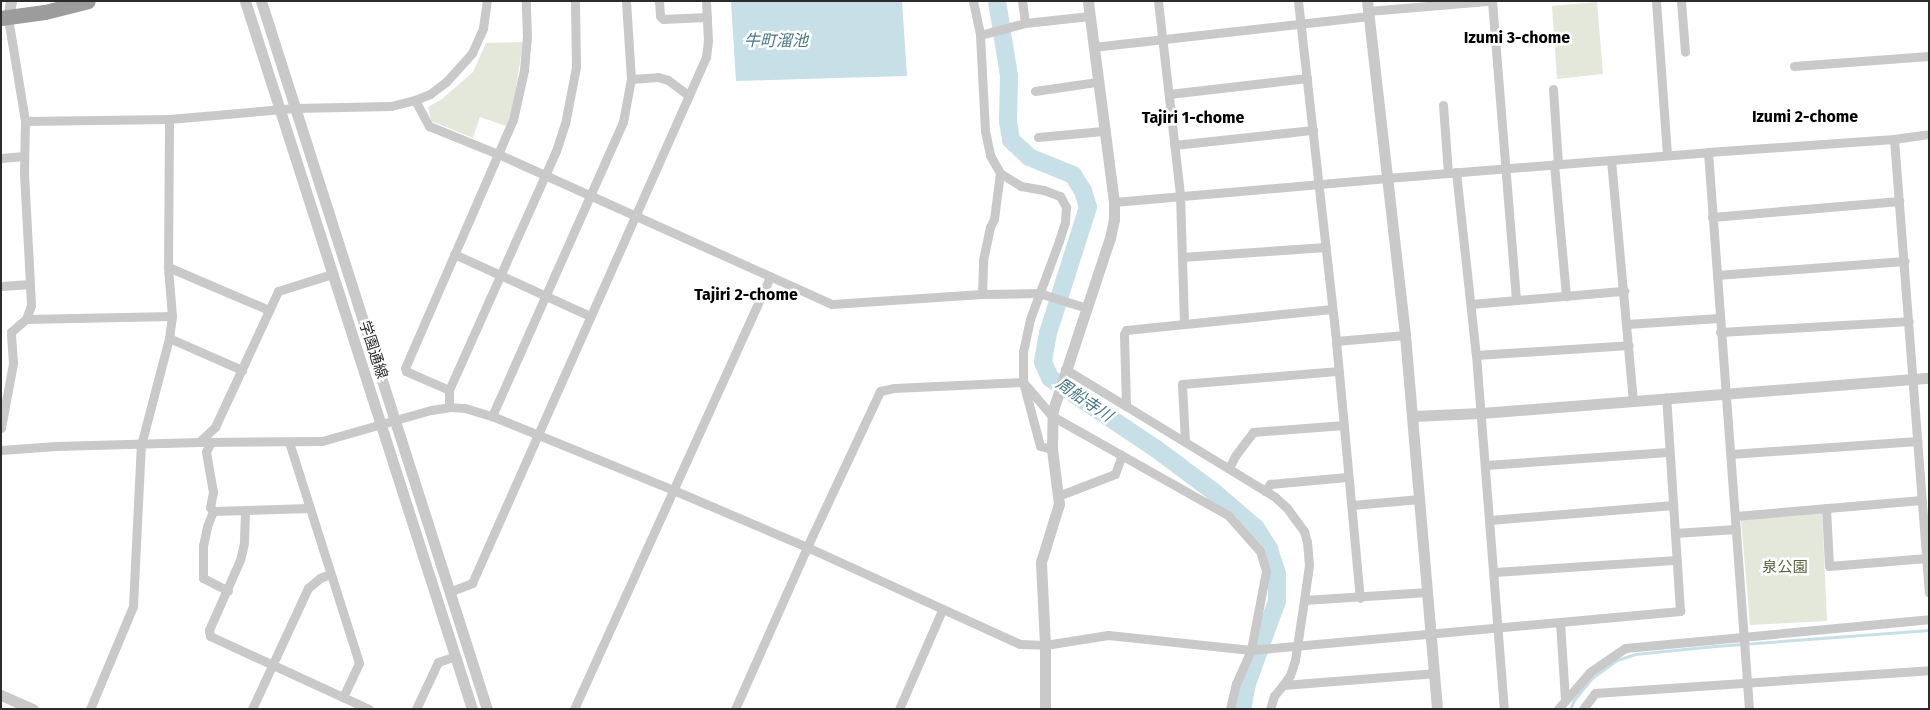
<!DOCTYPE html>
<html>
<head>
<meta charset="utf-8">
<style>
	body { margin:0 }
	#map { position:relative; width:1930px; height:710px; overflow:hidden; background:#fff; font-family:"Fira Sans","Noto Sans JP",sans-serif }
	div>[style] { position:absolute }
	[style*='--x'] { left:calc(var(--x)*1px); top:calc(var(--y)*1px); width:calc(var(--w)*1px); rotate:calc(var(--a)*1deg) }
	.green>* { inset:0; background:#e4e8da }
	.water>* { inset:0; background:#c7e0e7 }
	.stream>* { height:3px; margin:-1.5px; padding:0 1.5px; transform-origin:1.5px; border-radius:1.5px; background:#c7e0e7 }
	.river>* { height:18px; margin:-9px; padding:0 9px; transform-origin:9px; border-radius:9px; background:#c7e0e7 }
	.minor>* { height:9px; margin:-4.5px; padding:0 4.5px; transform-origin:4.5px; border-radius:4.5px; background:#c9c9c9 }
	.tertiary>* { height:11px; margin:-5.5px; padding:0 5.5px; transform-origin:5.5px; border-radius:5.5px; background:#c9c9c9 }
	.trunk>* { height:15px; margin:-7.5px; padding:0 7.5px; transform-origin:7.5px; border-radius:7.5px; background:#9c9c9c }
	span { translate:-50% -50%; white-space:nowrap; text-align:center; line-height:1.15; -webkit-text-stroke:5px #fff; paint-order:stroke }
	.street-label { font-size:15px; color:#2c2c2c }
	.park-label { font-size:15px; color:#55633e }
	.neighbourhood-label { font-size:16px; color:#000; font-weight:700 }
	.water-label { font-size:16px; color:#427786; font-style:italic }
	.frame { position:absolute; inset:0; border:2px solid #2c2c2c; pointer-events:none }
</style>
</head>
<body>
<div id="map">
	<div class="green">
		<div style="clip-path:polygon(1597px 2px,1603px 74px,1557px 79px,1552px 6px)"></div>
		<div style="clip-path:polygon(523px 42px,513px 108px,506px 126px,480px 117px,473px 138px,431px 121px,428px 107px,442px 99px,473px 72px,486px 43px)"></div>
		<div style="clip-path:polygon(1822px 513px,1827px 621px,1750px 625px,1741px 520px)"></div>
	</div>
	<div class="water">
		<div style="clip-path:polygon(731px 1px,902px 1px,907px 76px,736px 81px)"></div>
	</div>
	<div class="stream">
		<div style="--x:1570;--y:709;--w:10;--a:-66"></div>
		<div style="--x:1574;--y:700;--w:28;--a:-51"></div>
		<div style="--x:1592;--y:678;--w:31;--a:-36"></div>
		<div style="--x:1617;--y:660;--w:19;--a:-18"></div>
		<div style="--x:1635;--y:654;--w:80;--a:-5.7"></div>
		<div style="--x:1715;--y:646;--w:215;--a:-4.3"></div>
	</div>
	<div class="river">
		<div style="--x:997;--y:1;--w:76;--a:80.9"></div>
		<div style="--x:1009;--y:76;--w:45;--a:91.3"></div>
		<div style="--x:1008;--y:121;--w:19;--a:81"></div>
		<div style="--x:1011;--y:140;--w:25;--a:43"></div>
		<div style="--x:1029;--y:157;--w:48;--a:22.2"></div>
		<div style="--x:1073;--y:175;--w:19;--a:58"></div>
		<div style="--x:1083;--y:191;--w:17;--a:73"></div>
		<div style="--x:1088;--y:207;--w:132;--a:107.6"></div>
		<div style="--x:1048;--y:333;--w:29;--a:100"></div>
		<div style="--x:1043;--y:362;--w:17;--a:66"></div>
		<div style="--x:1050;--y:378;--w:126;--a:33.7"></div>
		<div style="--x:1155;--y:448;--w:74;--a:36.7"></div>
		<div style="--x:1214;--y:492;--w:55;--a:40.6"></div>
		<div style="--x:1256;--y:528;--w:25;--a:58"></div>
		<div style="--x:1269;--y:549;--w:26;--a:72"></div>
		<div style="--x:1277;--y:574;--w:27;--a:90"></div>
		<div style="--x:1277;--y:601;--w:88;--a:109.9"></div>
		<div style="--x:1247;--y:684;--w:25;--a:101"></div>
	</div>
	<div class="minor">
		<div style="--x:659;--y:1;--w:15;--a:86"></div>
		<div style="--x:660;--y:16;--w:4;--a:45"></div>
		<div style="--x:663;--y:19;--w:44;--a:-2.6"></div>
		<div style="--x:973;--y:1;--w:35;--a:78"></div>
		<div style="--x:980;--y:35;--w:96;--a:87"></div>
		<div style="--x:985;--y:131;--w:25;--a:78"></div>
		<div style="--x:990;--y:155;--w:21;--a:61"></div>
		<div style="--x:1000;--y:173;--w:25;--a:32"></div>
		<div style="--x:1021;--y:186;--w:23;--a:10"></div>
		<div style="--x:1044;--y:190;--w:17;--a:21"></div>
		<div style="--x:1060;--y:196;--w:13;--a:61"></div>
		<div style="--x:1066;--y:207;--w:15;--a:94"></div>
		<div style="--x:1065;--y:222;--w:20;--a:108"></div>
		<div style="--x:1059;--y:241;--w:83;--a:110.4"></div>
		<div style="--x:1030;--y:319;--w:34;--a:102"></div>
		<div style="--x:1023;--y:352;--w:30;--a:90"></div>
		<div style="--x:1023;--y:382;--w:45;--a:49.5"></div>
		<div style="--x:1052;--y:416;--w:202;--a:29.4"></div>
		<div style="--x:1228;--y:515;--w:48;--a:48.4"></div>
		<div style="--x:1260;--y:551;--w:21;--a:73"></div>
		<div style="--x:1266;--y:571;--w:80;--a:100.8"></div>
		<div style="--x:1251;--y:650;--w:36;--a:114"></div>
		<div style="--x:1236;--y:683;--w:27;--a:103"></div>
		<div style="--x:1022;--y:1;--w:22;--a:82"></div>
		<div style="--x:1025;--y:23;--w:65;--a:-6.1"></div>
		<div style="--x:1158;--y:1;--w:195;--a:83.5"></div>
		<div style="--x:1180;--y:195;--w:129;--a:88.2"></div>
		<div style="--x:1298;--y:1;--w:342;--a:83.6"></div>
		<div style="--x:1336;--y:341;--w:258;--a:84.7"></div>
		<div style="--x:1492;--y:1;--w:300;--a:85.4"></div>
		<div style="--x:1656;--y:1;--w:154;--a:85.9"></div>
		<div style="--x:1681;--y:1;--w:51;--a:85.5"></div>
		<div style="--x:1368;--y:11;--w:119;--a:-4.8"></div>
		<div style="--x:8;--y:18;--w:104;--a:80.6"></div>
		<div style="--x:25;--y:121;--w:144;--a:-0.8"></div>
		<div style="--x:169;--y:119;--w:126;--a:-5"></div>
		<div style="--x:295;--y:108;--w:96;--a:-1.2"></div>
		<div style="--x:391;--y:106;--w:25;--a:-14"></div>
		<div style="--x:415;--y:100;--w:16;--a:-22"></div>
		<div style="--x:430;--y:94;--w:20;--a:-37"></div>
		<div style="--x:446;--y:82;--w:39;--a:-48"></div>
		<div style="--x:472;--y:53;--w:27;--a:-66"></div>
		<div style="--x:483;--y:28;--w:27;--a:-82"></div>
		<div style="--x:980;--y:35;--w:47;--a:-14.9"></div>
		<div style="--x:1093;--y:47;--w:278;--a:-6.4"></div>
		<div style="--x:1794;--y:66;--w:135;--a:-4.2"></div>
		<div style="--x:631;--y:79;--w:27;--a:-4"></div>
		<div style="--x:658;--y:77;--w:10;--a:17"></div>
		<div style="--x:668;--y:80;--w:26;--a:37"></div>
		<div style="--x:1553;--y:89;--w:75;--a:86.2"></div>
		<div style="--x:1035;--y:91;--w:63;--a:-8.3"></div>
		<div style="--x:1169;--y:94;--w:139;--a:-6.6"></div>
		<div style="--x:415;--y:100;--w:30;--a:62"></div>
		<div style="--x:429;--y:126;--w:74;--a:22.1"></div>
		<div style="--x:498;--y:154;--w:366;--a:24.2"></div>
		<div style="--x:832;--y:304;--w:150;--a:-3.8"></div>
		<div style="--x:982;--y:294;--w:57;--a:-1"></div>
		<div style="--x:1039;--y:293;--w:50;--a:17.4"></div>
		<div style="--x:1443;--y:105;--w:68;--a:85.8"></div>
		<div style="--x:1038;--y:137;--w:65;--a:-5.3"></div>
		<div style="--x:1894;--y:139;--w:455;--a:85.6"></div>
		<div style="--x:1174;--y:145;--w:140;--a:-6.2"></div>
		<div style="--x:1708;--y:152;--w:186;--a:-4"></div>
		<div style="--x:1894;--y:139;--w:35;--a:-8"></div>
		<div style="--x:1;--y:158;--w:23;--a:-5"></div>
		<div style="--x:1611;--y:160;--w:241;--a:84.8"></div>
		<div style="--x:1554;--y:164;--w:133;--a:84.8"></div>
		<div style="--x:1456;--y:172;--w:184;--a:83.8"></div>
		<div style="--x:1476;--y:355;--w:355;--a:85.5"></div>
		<div style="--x:1114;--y:202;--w:274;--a:-5"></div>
		<div style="--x:1387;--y:178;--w:322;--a:-4.6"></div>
		<div style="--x:1708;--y:152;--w:559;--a:85.79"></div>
		<div style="--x:1712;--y:217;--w:188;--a:-4.9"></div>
		<div style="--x:454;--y:254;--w:149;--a:24.5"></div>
		<div style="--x:1182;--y:257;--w:144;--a:-4"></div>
		<div style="--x:168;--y:267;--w:110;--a:23.1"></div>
		<div style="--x:1717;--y:275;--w:188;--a:-4.3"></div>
		<div style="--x:1;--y:286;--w:29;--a:-4"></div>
		<div style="--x:30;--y:284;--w:112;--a:-93.1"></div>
		<div style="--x:24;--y:172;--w:51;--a:-88.9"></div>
		<div style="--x:982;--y:294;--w:34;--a:-88"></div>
		<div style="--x:983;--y:260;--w:34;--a:-78"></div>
		<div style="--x:990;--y:227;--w:9;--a:-63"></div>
		<div style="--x:994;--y:219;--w:46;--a:-82.6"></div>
		<div style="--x:1471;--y:304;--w:154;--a:-4.9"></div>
		<div style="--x:1332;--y:309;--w:207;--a:174.2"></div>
		<div style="--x:1126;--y:330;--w:4;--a:117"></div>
		<div style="--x:1124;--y:334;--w:72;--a:88.4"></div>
		<div style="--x:1126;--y:406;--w:175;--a:31.4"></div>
		<div style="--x:1275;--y:497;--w:16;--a:43"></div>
		<div style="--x:1287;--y:508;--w:29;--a:54"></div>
		<div style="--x:1304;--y:531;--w:11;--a:75"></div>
		<div style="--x:1307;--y:542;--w:23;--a:85"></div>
		<div style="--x:1309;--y:565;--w:35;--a:98"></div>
		<div style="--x:1304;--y:600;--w:124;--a:-3.7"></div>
		<div style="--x:26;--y:319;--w:146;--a:-1.2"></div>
		<div style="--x:1627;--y:324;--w:92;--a:-3.7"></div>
		<div style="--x:1720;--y:332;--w:189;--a:-3.3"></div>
		<div style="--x:169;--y:338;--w:80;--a:23.7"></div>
		<div style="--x:1336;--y:341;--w:69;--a:-5"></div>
		<div style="--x:1476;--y:355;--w:153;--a:-3.7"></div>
		<div style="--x:1065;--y:369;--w:71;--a:31.2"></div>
		<div style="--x:449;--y:390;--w:262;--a:-65.9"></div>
		<div style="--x:556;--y:151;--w:28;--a:-72"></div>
		<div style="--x:565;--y:124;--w:58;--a:-79.1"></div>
		<div style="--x:576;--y:67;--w:66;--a:-90.9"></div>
		<div style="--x:449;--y:407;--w:17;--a:-90"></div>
		<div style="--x:449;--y:390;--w:47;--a:-156.2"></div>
		<div style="--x:406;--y:371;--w:3;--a:-108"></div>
		<div style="--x:405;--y:368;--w:270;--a:-66.5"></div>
		<div style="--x:513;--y:120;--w:51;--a:-77.6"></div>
		<div style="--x:524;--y:70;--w:33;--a:-85"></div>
		<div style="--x:527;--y:37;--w:36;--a:-92"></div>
		<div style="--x:492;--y:416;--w:322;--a:-66"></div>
		<div style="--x:623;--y:122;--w:44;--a:-79.5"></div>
		<div style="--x:631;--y:79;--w:78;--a:-93.7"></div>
		<div style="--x:1;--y:428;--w:66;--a:-79.5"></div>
		<div style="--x:13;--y:363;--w:31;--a:-94"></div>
		<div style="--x:11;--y:332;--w:20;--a:-41"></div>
		<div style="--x:26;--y:319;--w:15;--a:-70"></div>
		<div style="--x:31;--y:305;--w:21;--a:-93"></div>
		<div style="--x:199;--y:442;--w:123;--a:-0.5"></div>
		<div style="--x:322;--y:441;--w:113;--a:-15.9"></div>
		<div style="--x:431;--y:410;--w:18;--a:-9"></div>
		<div style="--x:449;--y:407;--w:16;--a:4"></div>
		<div style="--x:465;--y:408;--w:28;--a:17"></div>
		<div style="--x:492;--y:416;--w:193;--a:22.2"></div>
		<div style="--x:671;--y:489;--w:148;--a:23.1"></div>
		<div style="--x:807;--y:547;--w:234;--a:24.5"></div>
		<div style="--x:1020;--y:644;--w:25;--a:2"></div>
		<div style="--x:1045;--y:645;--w:64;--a:-9"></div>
		<div style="--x:1108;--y:635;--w:144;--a:6"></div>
		<div style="--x:1251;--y:650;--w:310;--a:-5.2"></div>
		<div style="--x:1560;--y:622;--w:77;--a:86.3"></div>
		<div style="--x:211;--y:442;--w:11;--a:117"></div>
		<div style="--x:206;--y:452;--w:41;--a:80.1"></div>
		<div style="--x:213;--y:492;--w:15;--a:101"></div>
		<div style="--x:210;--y:507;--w:5;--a:53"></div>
		<div style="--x:213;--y:511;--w:96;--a:-1.8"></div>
		<div style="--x:289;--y:442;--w:232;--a:72.4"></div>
		<div style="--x:359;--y:663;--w:38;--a:115"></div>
		<div style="--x:1185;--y:442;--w:58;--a:-93"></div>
		<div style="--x:1182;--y:384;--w:157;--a:-4.8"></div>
		<div style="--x:1;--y:450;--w:55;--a:-4.2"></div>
		<div style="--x:56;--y:446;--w:143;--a:-1.6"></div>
		<div style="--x:199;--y:442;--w:22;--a:-43"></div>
		<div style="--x:215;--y:427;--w:150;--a:-65.1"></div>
		<div style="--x:278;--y:291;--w:57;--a:-17.5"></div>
		<div style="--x:1731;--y:454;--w:187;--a:-4"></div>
		<div style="--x:1486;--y:465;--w:182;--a:-4.1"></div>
		<div style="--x:1229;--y:468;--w:13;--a:-63"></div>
		<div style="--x:1235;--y:456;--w:30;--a:-53"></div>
		<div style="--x:1253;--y:432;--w:91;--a:-4.4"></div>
		<div style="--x:1265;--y:491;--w:9;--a:-54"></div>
		<div style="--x:1270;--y:484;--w:77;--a:-5.2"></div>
		<div style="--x:1058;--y:496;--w:61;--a:-21.1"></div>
		<div style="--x:1115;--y:474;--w:20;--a:-70"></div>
		<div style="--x:1352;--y:505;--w:68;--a:-5"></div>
		<div style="--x:1826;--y:508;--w:58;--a:87"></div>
		<div style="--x:1829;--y:566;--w:98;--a:-4.7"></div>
		<div style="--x:213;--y:511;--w:17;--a:111"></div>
		<div style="--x:207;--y:527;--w:19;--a:102"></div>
		<div style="--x:203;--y:546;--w:32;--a:90"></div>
		<div style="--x:203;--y:578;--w:28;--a:27"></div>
		<div style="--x:245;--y:512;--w:31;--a:92"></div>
		<div style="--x:244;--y:543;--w:17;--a:103"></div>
		<div style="--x:240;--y:560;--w:77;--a:113.9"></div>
		<div style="--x:209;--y:630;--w:6;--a:81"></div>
		<div style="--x:210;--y:636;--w:175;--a:24.7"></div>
		<div style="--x:1735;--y:516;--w:187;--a:-4.9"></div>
		<div style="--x:1490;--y:520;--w:184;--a:-4.7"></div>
		<div style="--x:1675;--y:533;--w:61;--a:-3.8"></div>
		<div style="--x:1494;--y:572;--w:183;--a:-3.8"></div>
		<div style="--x:449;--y:592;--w:25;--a:-21"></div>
		<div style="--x:472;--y:583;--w:576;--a:-66.02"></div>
		<div style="--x:706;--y:57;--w:16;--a:-83"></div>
		<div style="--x:708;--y:41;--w:40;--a:-92.9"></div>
		<div style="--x:1304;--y:600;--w:61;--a:98.5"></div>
		<div style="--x:1295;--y:660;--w:16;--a:108"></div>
		<div style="--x:1290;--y:675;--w:12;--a:125"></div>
		<div style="--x:1283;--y:685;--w:151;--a:-4.5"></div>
		<div style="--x:1560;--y:622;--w:121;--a:-5.2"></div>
		<div style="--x:1680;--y:611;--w:214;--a:-93.7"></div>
		<div style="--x:90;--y:709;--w:112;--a:-67.3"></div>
		<div style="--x:133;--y:606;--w:161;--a:-87.2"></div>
		<div style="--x:141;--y:445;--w:111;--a:-75.3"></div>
		<div style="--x:169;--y:338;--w:22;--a:-82"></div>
		<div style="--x:172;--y:316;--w:49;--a:-94.7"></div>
		<div style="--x:168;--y:267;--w:148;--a:-89.6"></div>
		<div style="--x:252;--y:709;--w:133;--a:-65.2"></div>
		<div style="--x:308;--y:588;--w:16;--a:-40"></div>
		<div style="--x:320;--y:578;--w:11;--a:-22"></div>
		<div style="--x:416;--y:709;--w:52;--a:-64.9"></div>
		<div style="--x:438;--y:662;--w:18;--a:-19"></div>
		<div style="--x:574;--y:709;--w:475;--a:-65.6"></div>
		<div style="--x:735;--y:709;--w:177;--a:-66"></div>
		<div style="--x:807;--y:547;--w:172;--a:-64.9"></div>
		<div style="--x:880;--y:391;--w:14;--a:-12"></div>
		<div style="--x:894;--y:388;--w:129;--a:-2.7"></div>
		<div style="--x:1023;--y:382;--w:66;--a:75.1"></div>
		<div style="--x:1040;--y:446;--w:12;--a:14"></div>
		<div style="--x:899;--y:709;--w:108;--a:-66.5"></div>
		<div style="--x:1270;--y:709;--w:14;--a:-73"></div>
		<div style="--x:1274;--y:696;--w:14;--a:-51"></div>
		<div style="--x:1558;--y:709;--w:49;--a:-49.1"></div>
		<div style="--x:1590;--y:672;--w:42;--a:-34.4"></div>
		<div style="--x:1625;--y:648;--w:305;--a:-5.4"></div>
		<div style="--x:1583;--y:709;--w:20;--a:-53"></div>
		<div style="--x:1595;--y:693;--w:335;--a:-3.9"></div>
	</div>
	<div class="tertiary">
		<div style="--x:245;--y:1;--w:744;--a:72.22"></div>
		<div style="--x:261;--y:1;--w:743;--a:72.3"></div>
		<div style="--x:1367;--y:1;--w:336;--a:83.5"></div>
		<div style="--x:1405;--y:335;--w:375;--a:85.1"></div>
		<div style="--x:8;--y:18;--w:17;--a:-80"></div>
		<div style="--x:1413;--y:416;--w:68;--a:-2.5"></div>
		<div style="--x:1481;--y:413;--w:449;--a:-4.5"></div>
		<div style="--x:1;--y:695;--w:35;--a:24"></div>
		<div style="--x:1045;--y:709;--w:64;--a:-90"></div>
		<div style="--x:1045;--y:645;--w:83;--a:-92.8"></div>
		<div style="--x:1041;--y:562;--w:61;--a:-72.8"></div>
		<div style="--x:1059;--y:504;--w:55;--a:-97.3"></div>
		<div style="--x:1052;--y:449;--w:39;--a:-89"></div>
		<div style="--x:1053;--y:410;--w:181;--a:-71.7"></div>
		<div style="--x:1110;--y:238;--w:19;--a:-78"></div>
		<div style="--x:1114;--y:219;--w:17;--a:-90"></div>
		<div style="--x:1114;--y:202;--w:203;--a:-97.4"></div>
	</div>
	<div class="trunk">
		<div style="--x:1;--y:18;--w:44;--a:-7.8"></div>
		<div style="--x:45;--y:12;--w:44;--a:-14.3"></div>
	</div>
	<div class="street-label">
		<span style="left:373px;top:350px;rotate:72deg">学園通線</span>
	</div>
	<div class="park-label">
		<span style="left:1785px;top:568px">泉公園</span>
	</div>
	<div class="neighbourhood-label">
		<span style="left:1517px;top:38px">Izumi 3-chome</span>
		<span style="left:1805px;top:117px">Izumi 2-chome</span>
		<span style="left:1193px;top:118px">Tajiri 1-chome</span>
		<span style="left:746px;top:295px">Tajiri 2-chome</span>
	</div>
	<div class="water-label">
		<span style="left:776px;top:41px">牛町溜池</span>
		<span style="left:1084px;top:400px;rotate:34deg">周船寺川</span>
	</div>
	<div class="frame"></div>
</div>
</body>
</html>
